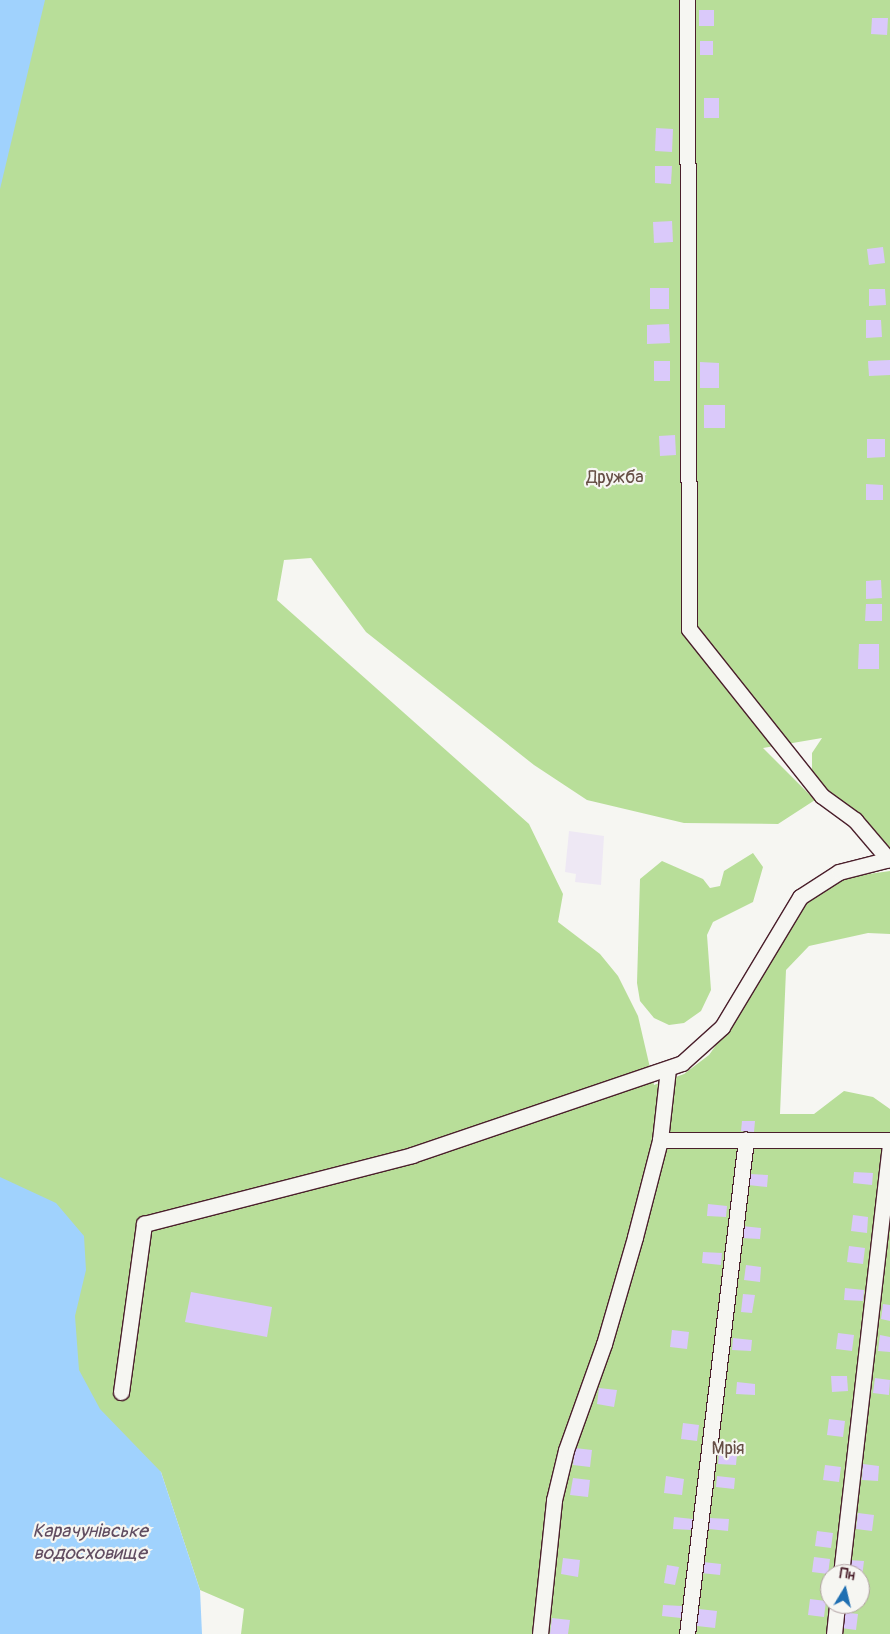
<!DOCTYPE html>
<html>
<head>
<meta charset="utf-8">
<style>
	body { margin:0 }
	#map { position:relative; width:890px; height:1634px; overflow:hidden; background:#f6f6f2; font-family:Pangolin,sans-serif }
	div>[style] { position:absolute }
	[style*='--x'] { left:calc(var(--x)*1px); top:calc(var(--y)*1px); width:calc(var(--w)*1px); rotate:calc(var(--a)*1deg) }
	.built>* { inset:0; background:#eee8f4 }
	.green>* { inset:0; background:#b8de99 }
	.water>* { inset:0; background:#a0d2fd }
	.building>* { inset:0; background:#dac9fa }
	.roads { filter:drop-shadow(1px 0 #4a1f2b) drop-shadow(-1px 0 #4a1f2b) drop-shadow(0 1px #4a1f2b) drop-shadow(0 -1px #4a1f2b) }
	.minor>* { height:15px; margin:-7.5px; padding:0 7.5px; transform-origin:7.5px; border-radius:7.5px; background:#f6f6f2 }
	span { translate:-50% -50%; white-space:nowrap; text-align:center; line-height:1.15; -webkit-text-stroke:4.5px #f6f6f2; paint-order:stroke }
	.park-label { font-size:18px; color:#664f46 }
	.water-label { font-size:19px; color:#604c60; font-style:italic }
	.north { position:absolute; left:820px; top:1564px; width:50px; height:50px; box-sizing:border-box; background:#f6f6f2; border:1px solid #b1a0a2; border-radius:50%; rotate:9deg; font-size:14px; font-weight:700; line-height:20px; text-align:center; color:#4a1f2b }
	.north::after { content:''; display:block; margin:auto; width:18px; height:22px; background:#1f6fb2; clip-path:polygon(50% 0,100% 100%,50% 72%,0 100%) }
</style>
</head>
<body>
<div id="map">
	<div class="built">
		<div style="clip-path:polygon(569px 831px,604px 836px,601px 885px,575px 882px,576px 874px,565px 872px)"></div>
	</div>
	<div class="green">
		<div style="clip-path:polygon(evenodd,0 0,890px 0,890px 852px,812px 779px,812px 753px,822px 738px,763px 748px,815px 800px,778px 824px,684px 823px,587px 800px,534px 765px,366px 632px,311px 558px,284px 560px,277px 600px,529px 824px,563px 894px,558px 922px,600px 954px,618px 976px,638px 1016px,654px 1085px,684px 1074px,709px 1055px,741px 1010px,803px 902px,841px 878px,890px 871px,890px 934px,868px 933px,809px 946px,786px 970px,780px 1114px,814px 1114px,844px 1091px,873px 1097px,890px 1109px,890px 1634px,241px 1634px,244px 1609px,200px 1590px,161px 1472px,0 1396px,0 0,830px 1574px,860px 1574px,860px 1604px,830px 1604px,830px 1574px)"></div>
		<div style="clip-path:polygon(753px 853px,763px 867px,753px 902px,713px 922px,707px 935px,711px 990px,701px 1011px,684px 1023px,669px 1025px,654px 1018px,640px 1001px,637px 983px,640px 879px,662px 861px,703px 879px,710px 888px,720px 886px,724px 871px)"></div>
	</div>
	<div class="water">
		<div style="clip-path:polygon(0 0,45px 0,0 189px)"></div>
		<div style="clip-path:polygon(0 1177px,56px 1203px,84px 1236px,86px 1270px,75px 1316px,79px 1370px,100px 1409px,161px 1472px,200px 1590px,202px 1634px,0 1634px)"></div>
	</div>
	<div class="building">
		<div style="clip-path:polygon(699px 10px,714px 10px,714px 26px,699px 26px)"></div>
		<div style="clip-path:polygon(872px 18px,888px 18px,887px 35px,871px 34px)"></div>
		<div style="clip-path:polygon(700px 41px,713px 41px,713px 55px,700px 55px)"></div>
		<div style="clip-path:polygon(704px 98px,719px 98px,719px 118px,704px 118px)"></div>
		<div style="clip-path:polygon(656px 128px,673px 129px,672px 152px,655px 151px)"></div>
		<div style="clip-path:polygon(655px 166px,672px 166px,671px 184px,655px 183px)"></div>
		<div style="clip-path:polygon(672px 221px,673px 242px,654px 243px,653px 222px)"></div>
		<div style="clip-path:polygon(883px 247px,885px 263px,869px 265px,867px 249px)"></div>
		<div style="clip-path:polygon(650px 288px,669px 288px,669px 309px,650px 309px)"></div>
		<div style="clip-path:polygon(869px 289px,885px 289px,886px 305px,869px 306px)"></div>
		<div style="clip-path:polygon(866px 320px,881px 320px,882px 337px,866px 338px)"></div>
		<div style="clip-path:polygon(669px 324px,670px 343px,647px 344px,647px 325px)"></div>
		<div style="clip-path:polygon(890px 360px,890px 375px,869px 376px,868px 361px)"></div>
		<div style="clip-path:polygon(654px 361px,670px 361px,670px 381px,654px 381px)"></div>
		<div style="clip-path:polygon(700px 362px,719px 363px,719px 388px,700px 388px)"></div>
		<div style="clip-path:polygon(704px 405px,725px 405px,725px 428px,704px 428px)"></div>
		<div style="clip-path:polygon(675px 435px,676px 455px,660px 456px,659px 436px)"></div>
		<div style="clip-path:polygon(867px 439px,885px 439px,885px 457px,867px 458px)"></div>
		<div style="clip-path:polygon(866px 484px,883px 485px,883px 500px,866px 500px)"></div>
		<div style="clip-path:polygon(881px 580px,882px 598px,866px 599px,866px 581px)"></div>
		<div style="clip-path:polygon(866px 604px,882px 604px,882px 621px,865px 621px)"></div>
		<div style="clip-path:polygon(859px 644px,879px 644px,879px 669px,858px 669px)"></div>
		<div style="clip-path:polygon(742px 1121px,755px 1121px,754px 1132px,741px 1131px)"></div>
		<div style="clip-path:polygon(854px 1172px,873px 1173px,872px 1185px,853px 1183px)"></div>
		<div style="clip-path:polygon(749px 1174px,768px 1175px,767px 1187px,748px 1185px)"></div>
		<div style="clip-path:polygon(708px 1204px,727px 1206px,726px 1217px,707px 1216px)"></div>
		<div style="clip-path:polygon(853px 1215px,868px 1217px,867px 1233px,851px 1231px)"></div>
		<div style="clip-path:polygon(742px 1226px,761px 1228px,760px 1239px,741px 1238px)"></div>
		<div style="clip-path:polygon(849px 1246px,865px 1248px,863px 1264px,847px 1262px)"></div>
		<div style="clip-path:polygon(703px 1252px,722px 1253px,721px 1265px,702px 1263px)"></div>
		<div style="clip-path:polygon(746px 1265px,761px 1267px,760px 1282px,744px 1280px)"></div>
		<div style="clip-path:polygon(845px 1288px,864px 1290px,863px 1301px,844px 1300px)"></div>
		<div style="clip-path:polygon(191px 1292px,272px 1307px,267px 1337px,185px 1322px)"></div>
		<div style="clip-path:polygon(743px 1294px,755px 1295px,752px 1313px,741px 1312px)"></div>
		<div style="clip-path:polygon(883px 1304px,890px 1305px,890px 1321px,881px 1319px)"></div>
		<div style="clip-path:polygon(672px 1330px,689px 1332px,687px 1349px,670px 1347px)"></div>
		<div style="clip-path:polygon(838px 1333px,854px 1335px,852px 1351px,836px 1349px)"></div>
		<div style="clip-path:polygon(880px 1335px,890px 1337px,890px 1352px,878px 1351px)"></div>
		<div style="clip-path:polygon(733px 1338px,752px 1340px,751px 1351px,732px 1350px)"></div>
		<div style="clip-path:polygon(831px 1376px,847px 1376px,848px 1391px,832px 1392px)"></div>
		<div style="clip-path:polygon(875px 1378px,890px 1380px,889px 1395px,873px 1393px)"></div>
		<div style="clip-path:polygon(737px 1382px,755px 1384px,755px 1395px,736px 1394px)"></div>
		<div style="clip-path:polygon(599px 1388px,617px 1390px,614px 1407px,597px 1404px)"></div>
		<div style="clip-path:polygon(829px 1419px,845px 1421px,843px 1437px,827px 1435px)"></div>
		<div style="clip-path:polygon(683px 1423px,699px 1425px,697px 1441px,681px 1439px)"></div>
		<div style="clip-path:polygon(575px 1448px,592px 1450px,590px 1467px,573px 1465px)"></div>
		<div style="clip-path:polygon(719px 1452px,737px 1454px,736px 1465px,718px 1464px)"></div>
		<div style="clip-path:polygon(863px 1464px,879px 1466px,878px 1481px,862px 1480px)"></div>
		<div style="clip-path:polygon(825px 1465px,841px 1467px,839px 1482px,823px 1480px)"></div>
		<div style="clip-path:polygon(666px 1476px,684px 1479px,682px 1495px,664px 1493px)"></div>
		<div style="clip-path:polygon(717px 1476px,735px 1478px,734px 1489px,716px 1487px)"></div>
		<div style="clip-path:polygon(573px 1478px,590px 1480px,588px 1497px,570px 1495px)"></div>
		<div style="clip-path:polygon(858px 1513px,874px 1515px,872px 1531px,856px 1529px)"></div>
		<div style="clip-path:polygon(674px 1517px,693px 1519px,692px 1530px,673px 1529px)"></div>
		<div style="clip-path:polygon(710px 1518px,729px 1519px,728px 1531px,709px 1529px)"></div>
		<div style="clip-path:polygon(817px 1531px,833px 1533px,831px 1548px,815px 1546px)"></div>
		<div style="clip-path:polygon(814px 1557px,830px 1559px,828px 1574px,812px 1572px)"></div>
		<div style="clip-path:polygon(563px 1558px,580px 1560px,578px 1577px,561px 1574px)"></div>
		<div style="clip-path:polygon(848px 1560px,864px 1561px,862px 1577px,847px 1574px)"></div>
		<div style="clip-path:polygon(703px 1562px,721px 1564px,720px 1575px,701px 1573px)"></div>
		<div style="clip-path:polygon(667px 1565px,679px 1567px,675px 1585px,664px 1583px)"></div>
		<div style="clip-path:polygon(810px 1599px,826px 1601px,824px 1617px,808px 1615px)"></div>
		<div style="clip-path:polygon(663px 1605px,682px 1606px,681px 1618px,662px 1616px)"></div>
		<div style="clip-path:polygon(699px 1609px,717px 1611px,715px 1628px,697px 1626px)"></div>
		<div style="clip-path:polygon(842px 1612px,858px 1614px,856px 1630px,841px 1628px)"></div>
		<div style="clip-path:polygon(552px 1618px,570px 1620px,568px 1634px,550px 1634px)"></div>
	</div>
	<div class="roads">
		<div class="minor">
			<div style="--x:687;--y:0;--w:629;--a:89.82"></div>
			<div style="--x:689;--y:629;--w:213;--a:51.5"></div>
			<div style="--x:822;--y:796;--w:41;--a:36"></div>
			<div style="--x:855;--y:820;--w:52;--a:49.6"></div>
			<div style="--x:660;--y:1140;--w:230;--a:0"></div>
			<div style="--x:121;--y:1392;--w:170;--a:-82.2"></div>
			<div style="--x:144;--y:1224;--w:277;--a:-14.4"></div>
			<div style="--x:412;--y:1155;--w:285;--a:-18.8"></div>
			<div style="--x:682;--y:1063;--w:54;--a:-42"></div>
			<div style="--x:722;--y:1027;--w:152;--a:-59"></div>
			<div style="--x:800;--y:897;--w:46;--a:-32.7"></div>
			<div style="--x:839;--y:872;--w:53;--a:-14.3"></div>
			<div style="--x:841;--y:1574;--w:433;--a:-83.5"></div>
			<div style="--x:540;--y:1634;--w:135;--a:-84"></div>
			<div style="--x:554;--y:1500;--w:51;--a:-76.5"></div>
			<div style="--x:566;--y:1450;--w:113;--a:-70.3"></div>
			<div style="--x:604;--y:1344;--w:111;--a:-73.8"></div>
			<div style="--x:635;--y:1237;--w:100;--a:-75.5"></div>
			<div style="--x:660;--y:1140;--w:71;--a:-83.6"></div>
			<div style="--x:687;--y:1634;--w:498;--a:-83.2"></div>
			<div style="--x:834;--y:1634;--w:30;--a:-84"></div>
		</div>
	</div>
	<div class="park-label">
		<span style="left:615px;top:478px">Дружба</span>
		<span style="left:728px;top:1449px">Мрія</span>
	</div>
	<div class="water-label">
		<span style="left:90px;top:1543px">Карачунівське<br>водосховище</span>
	</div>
	<div class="north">Пн</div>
</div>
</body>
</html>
